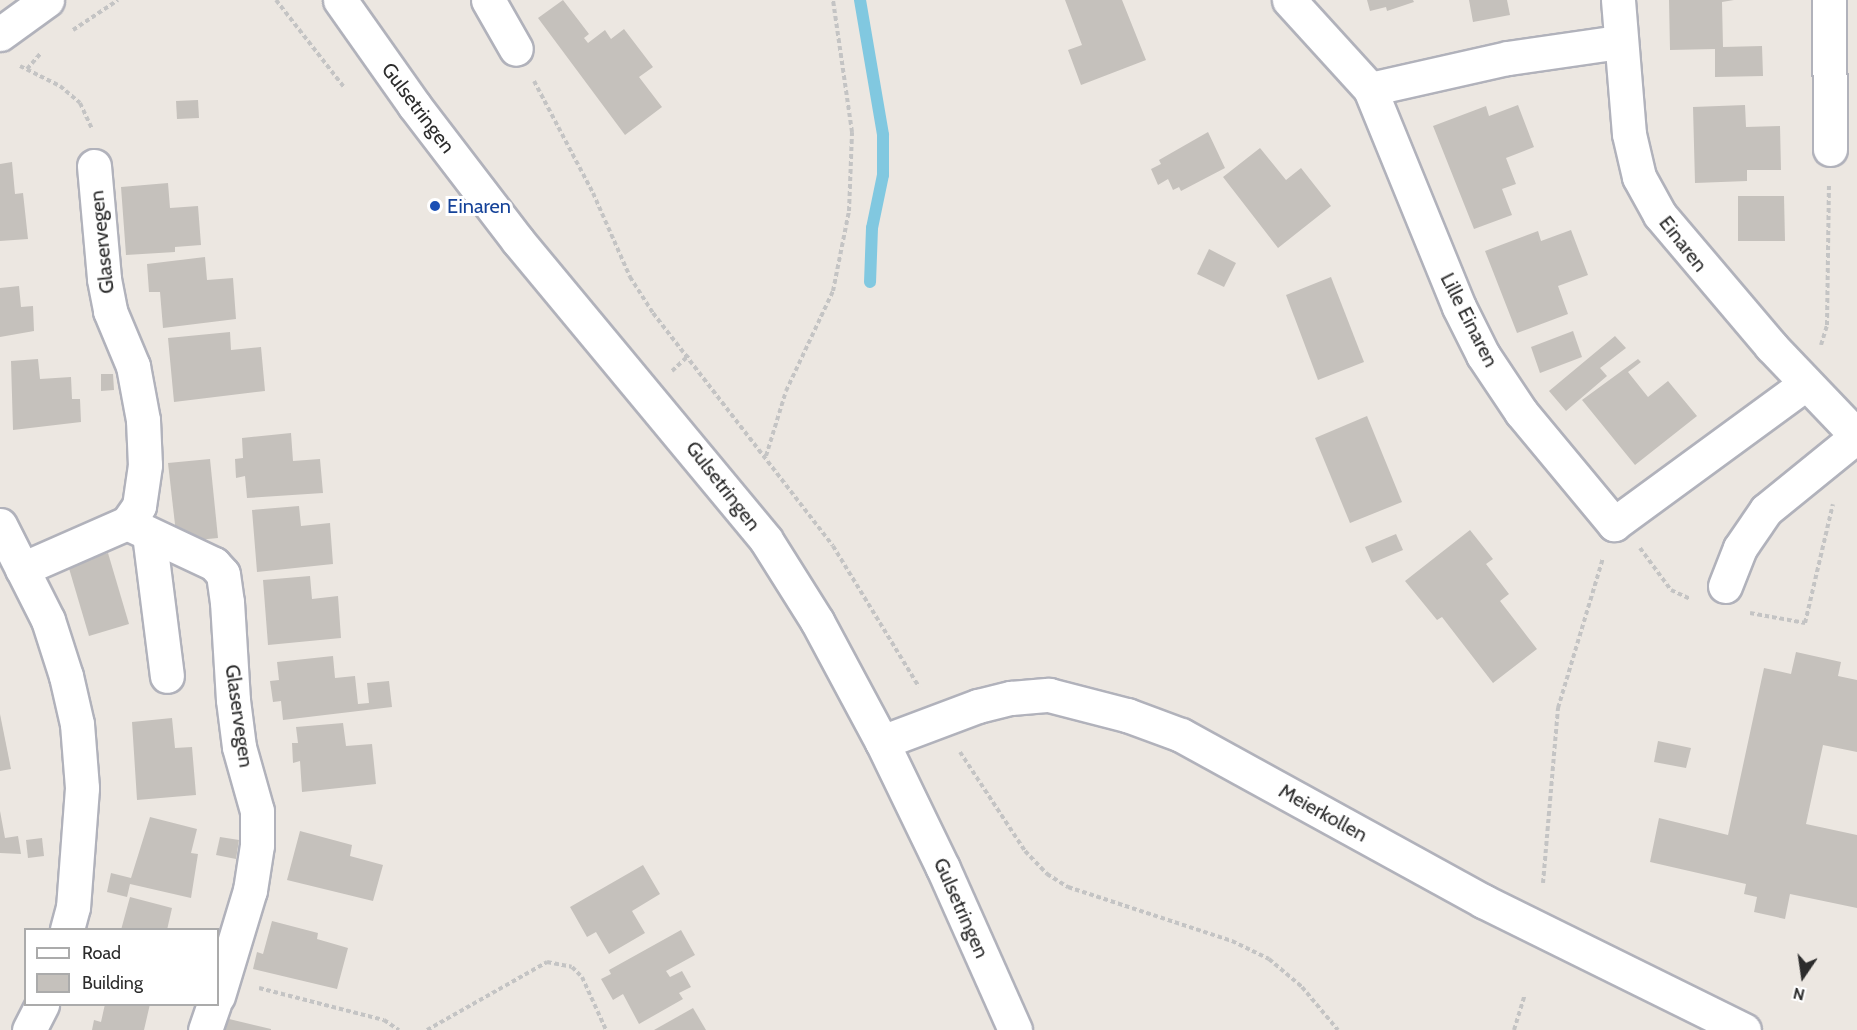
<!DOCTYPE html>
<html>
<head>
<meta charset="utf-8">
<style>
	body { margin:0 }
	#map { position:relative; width:1857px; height:1030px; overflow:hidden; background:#ece7e1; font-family:Cabin,sans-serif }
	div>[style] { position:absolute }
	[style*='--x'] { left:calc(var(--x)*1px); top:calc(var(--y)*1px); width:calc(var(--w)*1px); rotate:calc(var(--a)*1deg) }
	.stream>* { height:12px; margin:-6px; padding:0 6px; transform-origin:6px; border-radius:6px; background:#81c8e0 }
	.building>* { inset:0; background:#c5c1bc }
	.path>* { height:4px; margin-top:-2px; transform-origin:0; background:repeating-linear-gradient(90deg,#c4c4c4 0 4.5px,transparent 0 7.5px) }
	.roads { filter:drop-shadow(2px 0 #b1b2bb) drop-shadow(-2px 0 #b1b2bb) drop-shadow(0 2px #b1b2bb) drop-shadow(0 -2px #b1b2bb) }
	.minor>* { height:33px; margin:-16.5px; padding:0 16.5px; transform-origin:16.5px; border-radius:16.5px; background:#fff }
	.dots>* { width:16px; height:16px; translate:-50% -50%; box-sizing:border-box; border:3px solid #fff; border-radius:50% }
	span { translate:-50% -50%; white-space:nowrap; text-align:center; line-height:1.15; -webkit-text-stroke:6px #fff; paint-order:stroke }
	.street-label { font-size:20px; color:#2c2c2c }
	.transit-label { font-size:20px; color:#164399 }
	.left { translate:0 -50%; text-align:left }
	.legend { position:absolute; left:24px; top:928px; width:195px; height:78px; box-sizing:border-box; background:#fff; border:2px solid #ababab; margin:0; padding:8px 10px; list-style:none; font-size:18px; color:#2c2c2c }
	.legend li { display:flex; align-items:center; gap:12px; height:30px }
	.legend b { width:30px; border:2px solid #ababab }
	.north { position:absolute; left:1773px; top:946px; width:60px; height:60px; -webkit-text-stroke:4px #fff; paint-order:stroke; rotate:193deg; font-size:16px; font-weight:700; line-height:24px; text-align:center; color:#2c2c2c }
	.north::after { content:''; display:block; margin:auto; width:21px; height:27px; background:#2c2c2c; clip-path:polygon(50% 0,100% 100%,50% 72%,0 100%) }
</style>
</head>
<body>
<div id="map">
	<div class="stream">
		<div style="--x:860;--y:0;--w:137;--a:80.3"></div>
		<div style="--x:883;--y:135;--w:40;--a:90"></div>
		<div style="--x:883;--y:175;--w:54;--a:101.7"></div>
		<div style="--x:872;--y:228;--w:54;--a:92.1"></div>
	</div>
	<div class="building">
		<div style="clip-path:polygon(563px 0,589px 34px,584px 38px,588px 43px,605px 30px,611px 39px,624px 29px,653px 67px,639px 77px,662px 107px,625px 135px,538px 18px)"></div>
		<div style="clip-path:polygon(1065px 0,1122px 0,1146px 60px,1081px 85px,1068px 50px,1082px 45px)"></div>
		<div style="clip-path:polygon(1367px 0,1413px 0,1414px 2px,1387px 11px,1386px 7px,1370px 11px)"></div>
		<div style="clip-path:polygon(1469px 0,1507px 0,1510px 15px,1473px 22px)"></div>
		<div style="clip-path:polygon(1669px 0,1734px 0,1722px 2px,1723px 47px,1762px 46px,1763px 76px,1715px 77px,1715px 49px,1670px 50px)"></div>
		<div style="clip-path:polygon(198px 100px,199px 118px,177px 119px,176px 101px)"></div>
		<div style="clip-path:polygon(1518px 105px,1534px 147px,1506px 158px,1516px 184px,1502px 189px,1512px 215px,1474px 229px,1433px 126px,1486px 106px,1489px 116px)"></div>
		<div style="clip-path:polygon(1745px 105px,1746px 127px,1780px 126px,1781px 170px,1747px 170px,1747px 181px,1695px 183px,1693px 107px)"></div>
		<div style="clip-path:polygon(1208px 132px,1225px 168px,1181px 191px,1179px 187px,1173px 190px,1168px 179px,1158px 185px,1151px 169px,1161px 164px,1159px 160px)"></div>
		<div style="clip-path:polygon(1260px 148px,1286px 180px,1301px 168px,1331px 206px,1278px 248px,1223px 177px)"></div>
		<div style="clip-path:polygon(12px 162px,15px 194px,23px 193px,28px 239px,0 241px,0 164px)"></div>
		<div style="clip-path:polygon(168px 183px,170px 208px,198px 206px,201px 245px,175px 247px,175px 252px,126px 255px,121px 187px)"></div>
		<div style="clip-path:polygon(1738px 196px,1784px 196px,1785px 241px,1738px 241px)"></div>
		<div style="clip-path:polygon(1571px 230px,1588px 275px,1558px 286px,1568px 314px,1517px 333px,1485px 251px,1538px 231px,1541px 241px)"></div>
		<div style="clip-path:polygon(1209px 249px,1236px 263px,1224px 287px,1197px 274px)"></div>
		<div style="clip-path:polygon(205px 257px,207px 280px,233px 278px,236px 319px,163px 328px,160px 292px,149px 292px,147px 264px)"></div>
		<div style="clip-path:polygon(1331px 277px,1364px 362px,1318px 380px,1286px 295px)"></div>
		<div style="clip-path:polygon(19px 286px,21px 307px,33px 306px,34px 331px,0 337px,0 288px)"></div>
		<div style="clip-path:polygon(1573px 331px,1582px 357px,1540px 373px,1531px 347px)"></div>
		<div style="clip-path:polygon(230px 332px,231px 350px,261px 347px,265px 391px,174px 402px,168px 338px)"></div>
		<div style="clip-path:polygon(1615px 336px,1626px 348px,1600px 368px,1607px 376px,1566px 411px,1549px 391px)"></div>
		<div style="clip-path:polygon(38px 359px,40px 379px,71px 377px,72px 399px,80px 399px,81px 422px,13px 430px,11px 361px)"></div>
		<div style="clip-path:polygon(1638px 359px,1641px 362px,1628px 372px,1648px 397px,1668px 381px,1697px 416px,1635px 465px,1582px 400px)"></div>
		<div style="clip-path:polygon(101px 374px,113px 374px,114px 390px,101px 391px)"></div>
		<div style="clip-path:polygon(1367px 416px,1402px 502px,1350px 523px,1315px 438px)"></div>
		<div style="clip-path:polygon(291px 433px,293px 461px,320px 459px,323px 493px,247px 498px,245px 476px,236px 478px,235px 459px,243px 458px,242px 438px)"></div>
		<div style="clip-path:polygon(210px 459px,218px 538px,177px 542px,168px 463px)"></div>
		<div style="clip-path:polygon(299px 506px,301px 526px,330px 523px,333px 564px,257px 572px,252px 510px)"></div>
		<div style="clip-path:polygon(1470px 530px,1493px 559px,1486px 564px,1509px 594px,1500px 601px,1537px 649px,1493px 683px,1442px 617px,1437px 620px,1405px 581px)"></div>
		<div style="clip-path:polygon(1396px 534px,1403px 550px,1372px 563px,1365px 547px)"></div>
		<div style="clip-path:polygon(108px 553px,129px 624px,89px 636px,68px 565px)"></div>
		<div style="clip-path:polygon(310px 576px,312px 599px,338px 596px,341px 638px,268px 645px,263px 580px)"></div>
		<div style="clip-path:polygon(1796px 652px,1841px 662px,1838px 676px,1857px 680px,1857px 752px,1823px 745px,1806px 824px,1857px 835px,1857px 908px,1790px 894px,1785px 919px,1754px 912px,1757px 897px,1744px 894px,1746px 884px,1650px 862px,1659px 818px,1728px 835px,1764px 668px,1791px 674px)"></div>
		<div style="clip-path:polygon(333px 656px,335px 678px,355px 676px,358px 704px,369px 703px,367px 683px,389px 681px,392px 707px,283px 720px,281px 701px,273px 702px,270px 681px,279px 680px,277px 662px)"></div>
		<div style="clip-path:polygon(0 714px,11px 769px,0 771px)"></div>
		<div style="clip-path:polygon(172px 718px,175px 748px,192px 747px,196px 795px,137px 800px,132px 722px)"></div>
		<div style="clip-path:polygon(343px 723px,346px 746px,372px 744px,376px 784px,302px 792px,300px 761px,293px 763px,292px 743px,298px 743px,296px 727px)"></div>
		<div style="clip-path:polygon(1658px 741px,1691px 748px,1686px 768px,1654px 762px)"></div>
		<div style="clip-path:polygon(0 811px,5px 838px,18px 836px,21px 854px,0 853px)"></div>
		<div style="clip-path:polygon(150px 817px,197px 829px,191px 853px,198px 854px,191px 898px,130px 884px,127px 897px,107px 892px,111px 873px,131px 878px)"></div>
		<div style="clip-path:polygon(300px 831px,352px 845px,350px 856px,383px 865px,373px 901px,287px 880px)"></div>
		<div style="clip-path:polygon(220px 837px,239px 840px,236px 859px,216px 855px)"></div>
		<div style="clip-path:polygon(42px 838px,44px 856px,28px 858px,26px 840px)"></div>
		<div style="clip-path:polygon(643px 865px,660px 894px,632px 911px,645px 933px,609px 954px,596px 932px,587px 937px,570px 907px)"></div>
		<div style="clip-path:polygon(130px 897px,172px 908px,167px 930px,121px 930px)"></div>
		<div style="clip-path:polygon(272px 921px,318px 933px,317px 939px,348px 948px,337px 989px,253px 969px,257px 952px,263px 954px)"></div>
		<div style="clip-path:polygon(681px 930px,695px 955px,666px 971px,670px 977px,682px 971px,691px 987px,679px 993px,683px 999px,639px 1024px,623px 994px,613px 1000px,601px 979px,611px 974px,609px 970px)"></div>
		<div style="clip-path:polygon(105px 1004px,150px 1004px,144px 1030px,92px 1030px,94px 1020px,101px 1022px)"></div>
		<div style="clip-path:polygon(693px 1008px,706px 1030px,654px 1030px)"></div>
		<div style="clip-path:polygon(225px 1018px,271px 1029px,271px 1030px,222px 1030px)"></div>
	</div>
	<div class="path">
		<div style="--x:276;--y:0;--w:110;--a:52"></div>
		<div style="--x:73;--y:30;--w:54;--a:-33.7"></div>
		<div style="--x:20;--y:66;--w:45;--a:26.6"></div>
		<div style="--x:60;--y:86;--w:26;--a:40"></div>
		<div style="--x:80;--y:103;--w:29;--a:65"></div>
		<div style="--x:27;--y:69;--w:20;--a:-49"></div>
		<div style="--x:534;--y:81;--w:127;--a:62.2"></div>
		<div style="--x:593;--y:193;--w:92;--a:66.2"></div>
		<div style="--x:630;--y:277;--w:43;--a:57.4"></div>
		<div style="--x:653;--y:313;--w:294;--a:52.3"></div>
		<div style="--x:833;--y:546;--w:165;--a:58.6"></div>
		<div style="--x:1821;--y:345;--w:21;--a:-73"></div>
		<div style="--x:1827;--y:325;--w:139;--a:-89.2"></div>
		<div style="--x:672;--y:371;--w:23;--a:-43"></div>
		<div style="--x:766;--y:456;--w:68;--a:-72.9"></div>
		<div style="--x:786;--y:391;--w:110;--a:-64.8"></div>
		<div style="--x:833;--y:291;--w:82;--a:-78.7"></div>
		<div style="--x:849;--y:211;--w:79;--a:-87.8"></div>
		<div style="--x:852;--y:132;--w:133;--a:-98.2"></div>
		<div style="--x:1640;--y:548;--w:52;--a:53.6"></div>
		<div style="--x:1671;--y:590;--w:21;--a:25"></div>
		<div style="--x:1750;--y:613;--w:56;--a:10.3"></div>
		<div style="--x:1805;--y:623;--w:122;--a:-76.8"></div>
		<div style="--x:960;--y:752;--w:118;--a:56.7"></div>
		<div style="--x:1025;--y:851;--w:32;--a:46"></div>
		<div style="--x:1047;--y:874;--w:25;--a:32"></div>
		<div style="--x:1068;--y:887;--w:173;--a:18.2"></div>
		<div style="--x:1232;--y:941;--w:41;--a:25.9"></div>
		<div style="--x:1269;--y:959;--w:43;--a:40.3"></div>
		<div style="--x:1302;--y:987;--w:56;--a:50.1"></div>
		<div style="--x:1543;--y:883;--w:176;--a:-85.1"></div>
		<div style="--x:1558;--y:708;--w:157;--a:-73.3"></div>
		<div style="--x:259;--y:988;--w:129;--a:14.4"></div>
		<div style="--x:384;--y:1020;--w:18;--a:34"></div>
		<div style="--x:427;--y:1030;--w:138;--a:-29.5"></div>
		<div style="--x:547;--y:962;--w:25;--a:11"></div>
		<div style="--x:572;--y:967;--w:14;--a:45"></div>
		<div style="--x:582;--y:977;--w:58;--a:65.6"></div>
		<div style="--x:1514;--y:1030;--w:37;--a:-73"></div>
	</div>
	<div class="roads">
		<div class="minor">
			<div style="--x:340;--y:0;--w:128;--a:54.8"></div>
			<div style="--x:414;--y:105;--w:171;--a:52.6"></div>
			<div style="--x:518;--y:241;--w:388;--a:50.3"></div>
			<div style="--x:766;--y:540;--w:96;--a:57.8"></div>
			<div style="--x:817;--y:621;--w:137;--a:61.8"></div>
			<div style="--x:882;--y:742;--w:140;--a:64.2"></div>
			<div style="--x:943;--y:868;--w:177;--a:66"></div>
			<div style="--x:488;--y:0;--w:56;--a:60.3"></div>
			<div style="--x:1289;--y:0;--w:120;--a:47.7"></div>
			<div style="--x:1370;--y:89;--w:235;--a:67.8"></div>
			<div style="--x:1459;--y:307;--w:54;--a:63.4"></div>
			<div style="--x:1483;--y:355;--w:69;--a:56.3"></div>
			<div style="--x:1521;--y:412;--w:146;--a:50.3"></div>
			<div style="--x:1614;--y:524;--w:237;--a:-36.2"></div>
			<div style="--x:1618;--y:0;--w:134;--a:85.3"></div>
			<div style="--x:1629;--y:134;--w:44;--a:76.9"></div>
			<div style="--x:1639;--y:177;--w:43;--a:61.1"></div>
			<div style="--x:1660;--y:215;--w:172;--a:49.7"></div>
			<div style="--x:1771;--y:346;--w:124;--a:46.3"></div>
			<div style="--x:1829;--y:0;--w:149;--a:89.6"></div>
			<div style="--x:0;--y:34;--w:58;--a:-35.9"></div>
			<div style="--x:1370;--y:89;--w:141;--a:-12.7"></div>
			<div style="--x:1508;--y:58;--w:112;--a:-8.2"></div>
			<div style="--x:94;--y:166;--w:113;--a:84.9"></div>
			<div style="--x:104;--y:279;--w:33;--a:79"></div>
			<div style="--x:110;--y:311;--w:60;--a:67.3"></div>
			<div style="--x:133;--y:366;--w:55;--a:79.5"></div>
			<div style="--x:143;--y:420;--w:45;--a:87.5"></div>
			<div style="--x:145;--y:465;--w:41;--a:98.3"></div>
			<div style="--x:139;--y:506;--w:21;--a:125"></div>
			<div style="--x:127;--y:523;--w:96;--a:25.2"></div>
			<div style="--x:214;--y:564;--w:13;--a:48"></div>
			<div style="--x:223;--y:574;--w:28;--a:82"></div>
			<div style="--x:227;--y:602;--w:98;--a:86.5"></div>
			<div style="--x:233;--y:700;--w:47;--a:82.7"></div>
			<div style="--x:239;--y:747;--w:66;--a:74.3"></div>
			<div style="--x:257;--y:811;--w:34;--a:90"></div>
			<div style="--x:257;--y:845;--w:46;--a:98.8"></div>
			<div style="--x:250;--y:890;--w:111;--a:106.8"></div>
			<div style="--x:0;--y:525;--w:106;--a:63.2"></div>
			<div style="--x:48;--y:620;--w:59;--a:72.2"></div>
			<div style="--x:66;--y:676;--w:49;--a:77.1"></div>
			<div style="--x:77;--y:724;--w:64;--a:85.5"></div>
			<div style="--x:82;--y:788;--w:119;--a:94.3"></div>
			<div style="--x:73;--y:907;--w:24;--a:105"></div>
			<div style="--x:149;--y:534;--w:143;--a:82.8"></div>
			<div style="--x:22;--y:569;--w:115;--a:-23.7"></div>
			<div style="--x:1725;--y:586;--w:41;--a:-68.5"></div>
			<div style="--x:1740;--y:548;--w:46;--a:-55.6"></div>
			<div style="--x:1766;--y:510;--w:117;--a:-39.1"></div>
			<div style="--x:882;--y:742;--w:103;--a:-20.6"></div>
			<div style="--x:978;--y:706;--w:34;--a:-14"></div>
			<div style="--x:1011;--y:698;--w:38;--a:-5"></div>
			<div style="--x:1049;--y:695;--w:81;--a:14.4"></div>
			<div style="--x:1127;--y:715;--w:58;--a:20.3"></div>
			<div style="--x:1181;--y:735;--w:345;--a:28.8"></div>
			<div style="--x:1483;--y:901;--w:291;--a:26.3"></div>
			<div style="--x:29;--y:1030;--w:29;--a:-63"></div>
			<div style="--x:205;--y:1030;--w:28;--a:-71"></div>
		</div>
	</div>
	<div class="dots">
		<div style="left:435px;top:206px;background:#1a4fb4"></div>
	</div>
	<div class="street-label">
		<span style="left:418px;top:108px;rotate:53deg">Gulsetringen</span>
		<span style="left:102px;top:242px;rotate:-96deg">Glaservegen</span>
		<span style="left:1683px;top:244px;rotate:52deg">Einaren</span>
		<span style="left:1469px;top:320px;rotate:63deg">Lille Einaren</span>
		<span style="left:723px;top:486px;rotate:52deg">Gulsetringen</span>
		<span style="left:239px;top:716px;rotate:82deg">Glaservegen</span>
		<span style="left:1323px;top:813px;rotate:29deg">Meierkollen</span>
		<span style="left:961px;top:908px;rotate:66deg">Gulsetringen</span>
	</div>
	<div class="transit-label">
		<span class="left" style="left:447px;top:206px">Einaren</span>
	</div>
	<ul class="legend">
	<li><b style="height:8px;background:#fff"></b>Road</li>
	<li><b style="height:16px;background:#c5c1bc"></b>Building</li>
	</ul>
	<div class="north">N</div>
</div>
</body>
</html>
